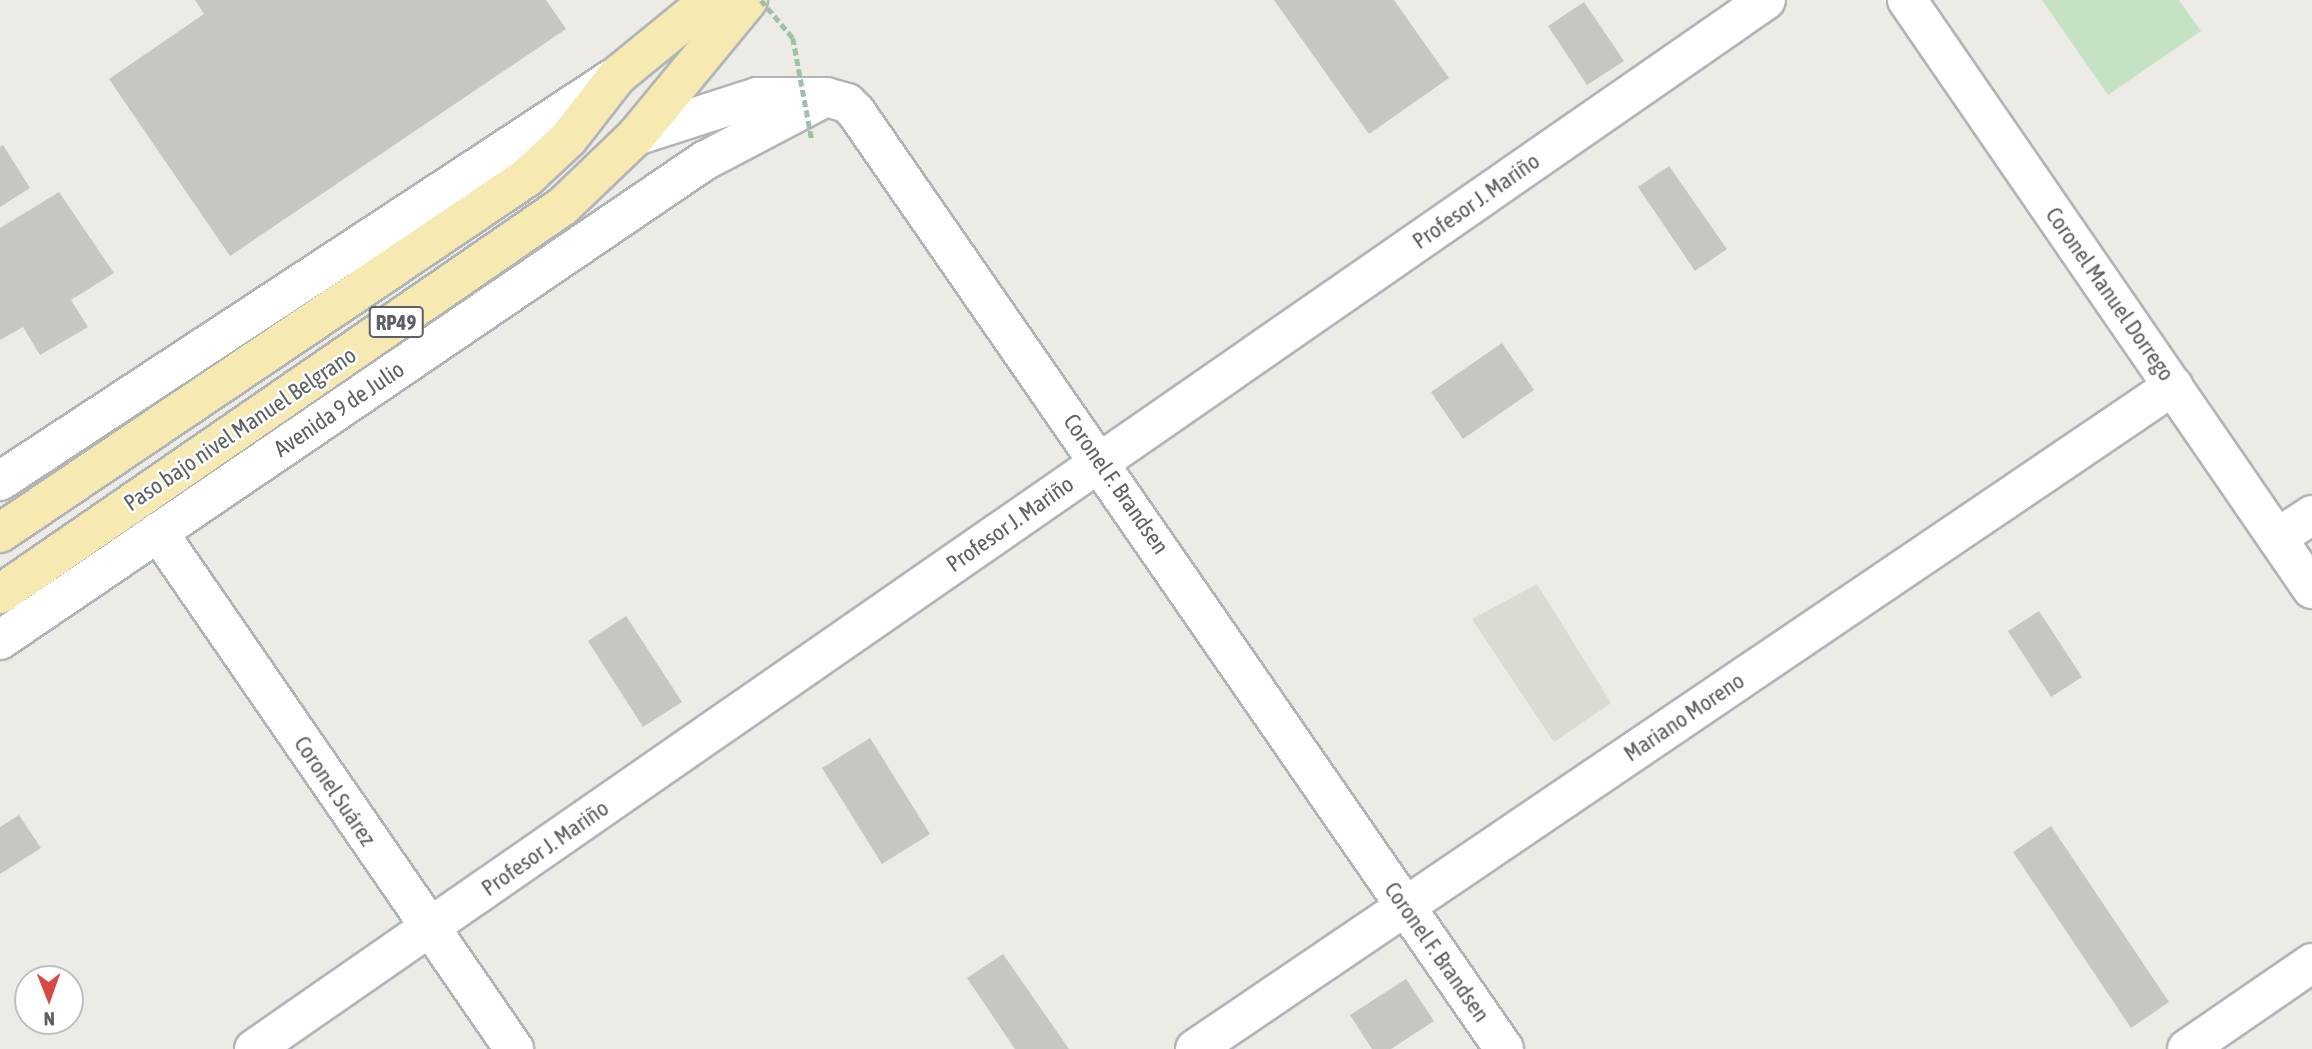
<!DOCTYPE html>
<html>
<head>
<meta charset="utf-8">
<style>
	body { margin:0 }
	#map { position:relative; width:2312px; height:1049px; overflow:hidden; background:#edebe5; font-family:"Asap Condensed",sans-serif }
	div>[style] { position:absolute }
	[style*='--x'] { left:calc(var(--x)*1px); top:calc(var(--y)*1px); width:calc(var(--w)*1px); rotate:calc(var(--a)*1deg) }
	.education>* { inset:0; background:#dddad3 }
	.green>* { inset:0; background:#c5e2c4 }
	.building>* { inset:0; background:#c9c6c2 }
	.roads { filter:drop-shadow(2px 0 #b2b5b8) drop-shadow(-2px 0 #b2b5b8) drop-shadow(0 2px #b2b5b8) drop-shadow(0 -2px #b2b5b8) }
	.street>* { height:38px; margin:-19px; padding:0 19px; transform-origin:19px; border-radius:19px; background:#fff }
	.secondary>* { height:38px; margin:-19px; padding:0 19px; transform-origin:19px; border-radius:19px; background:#fff }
	.primary>* { height:38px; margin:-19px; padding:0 19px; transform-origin:19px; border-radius:19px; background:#f6e9b2 }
	.path-bridge>* { height:4.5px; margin-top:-2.25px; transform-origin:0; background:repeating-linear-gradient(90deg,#9ec2a8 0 7px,transparent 0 10.5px) }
	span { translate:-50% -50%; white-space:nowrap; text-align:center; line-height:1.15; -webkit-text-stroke:5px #fff; paint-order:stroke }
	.shield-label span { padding:2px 5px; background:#fff; border:2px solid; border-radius:5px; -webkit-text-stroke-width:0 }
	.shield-label { font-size:21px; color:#5d6064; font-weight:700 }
	.street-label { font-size:23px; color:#5d6064 }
	.north { position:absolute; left:14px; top:965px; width:70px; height:70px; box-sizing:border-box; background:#fff; border:2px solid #bebfc1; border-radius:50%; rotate:179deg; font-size:19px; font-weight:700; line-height:28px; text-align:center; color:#5d6064 }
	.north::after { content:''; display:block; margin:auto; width:24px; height:32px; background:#d54b43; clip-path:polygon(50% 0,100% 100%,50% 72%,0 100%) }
</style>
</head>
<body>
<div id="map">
	<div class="education">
		<div style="clip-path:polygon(1537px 584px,1611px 703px,1554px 742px,1472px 619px)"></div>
	</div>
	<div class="green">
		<div style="clip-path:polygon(2042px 0,2179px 0,2201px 31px,2108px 95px)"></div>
	</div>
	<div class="building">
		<div style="clip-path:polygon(195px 0,546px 0,566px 29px,230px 256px,109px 79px,204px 14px)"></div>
		<div style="clip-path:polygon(1274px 0,1394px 0,1449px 78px,1369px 134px)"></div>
		<div style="clip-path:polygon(1584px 2px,1624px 61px,1587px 85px,1548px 26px)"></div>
		<div style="clip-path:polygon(3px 145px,30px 188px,0 207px,0 147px)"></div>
		<div style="clip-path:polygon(1669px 166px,1727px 249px,1695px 271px,1638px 187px)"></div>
		<div style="clip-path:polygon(59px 192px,114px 273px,71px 300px,88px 327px,40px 355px,23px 327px,0 340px,0 228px)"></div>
		<div style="clip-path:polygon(1502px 343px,1534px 390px,1463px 439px,1431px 392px)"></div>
		<div style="clip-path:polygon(2039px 611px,2082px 677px,2051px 697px,2008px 631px)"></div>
		<div style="clip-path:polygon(626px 616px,682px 702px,643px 727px,588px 641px)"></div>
		<div style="clip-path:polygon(870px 738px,930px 834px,882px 864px,822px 768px)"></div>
		<div style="clip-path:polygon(19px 815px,41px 848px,0 874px,0 827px)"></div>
		<div style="clip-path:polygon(2051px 826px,2169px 1002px,2131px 1028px,2013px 852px)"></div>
		<div style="clip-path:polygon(1003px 954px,1069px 1049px,1015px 1049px,967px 978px)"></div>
		<div style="clip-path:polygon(1406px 979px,1434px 1021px,1391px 1049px,1372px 1049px,1350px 1015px)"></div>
	</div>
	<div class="roads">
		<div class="street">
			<div style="--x:636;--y:136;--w:127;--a:-17.9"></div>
			<div style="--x:757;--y:97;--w:69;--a:0"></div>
			<div style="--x:826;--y:97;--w:22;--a:16"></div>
			<div style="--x:847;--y:103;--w:13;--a:45"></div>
			<div style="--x:856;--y:112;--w:1139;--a:55.33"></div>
			<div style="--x:0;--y:481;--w:732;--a:-33.3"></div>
			<div style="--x:158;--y:532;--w:628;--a:55.45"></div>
			<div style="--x:2277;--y:538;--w:42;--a:-33.3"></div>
			<div style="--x:0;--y:640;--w:852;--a:-34.23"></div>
			<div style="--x:704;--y:161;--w:133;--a:-27.7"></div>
			<div style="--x:254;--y:1049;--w:1840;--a:-34.75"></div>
			<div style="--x:1195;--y:1049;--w:1182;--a:-34.13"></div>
			<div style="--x:2187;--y:1049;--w:152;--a:-34.5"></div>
		</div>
		<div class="secondary">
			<div style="--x:1907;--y:0;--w:715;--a:55.49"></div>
		</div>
		<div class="primary">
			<div style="--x:0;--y:533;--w:635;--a:-34.02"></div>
			<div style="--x:526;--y:178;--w:57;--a:-42.9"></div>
			<div style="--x:568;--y:139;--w:80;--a:-52.1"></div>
			<div style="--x:617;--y:76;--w:120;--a:-39.3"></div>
			<div style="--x:0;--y:594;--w:684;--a:-34.57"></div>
			<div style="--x:563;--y:206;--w:101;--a:-43.8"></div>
			<div style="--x:636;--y:136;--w:176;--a:-50.5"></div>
		</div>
	</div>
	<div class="path-bridge">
		<div style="--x:761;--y:0;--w:50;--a:49.9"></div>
		<div style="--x:793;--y:38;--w:105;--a:79.5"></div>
	</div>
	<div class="shield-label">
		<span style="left:396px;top:322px">RP49</span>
	</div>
	<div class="street-label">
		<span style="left:1476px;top:201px;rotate:-35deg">Profesor J. Mariño</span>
		<span style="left:2110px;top:294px;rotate:55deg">Coronel Manuel Dorrego</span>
		<span style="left:339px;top:409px;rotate:-34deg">Avenida 9 de Julio</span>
		<span style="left:240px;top:429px;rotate:-34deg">Paso bajo nivel Manuel Belgrano</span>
		<span style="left:1116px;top:484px;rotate:55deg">Coronel F. Brandsen</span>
		<span style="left:1010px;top:524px;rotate:-35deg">Profesor J. Mariño</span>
		<span style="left:1684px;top:717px;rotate:-34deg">Mariano Moreno</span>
		<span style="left:335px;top:791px;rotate:56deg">Coronel Suárez</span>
		<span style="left:545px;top:848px;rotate:-35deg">Profesor J. Mariño</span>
		<span style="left:1437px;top:952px;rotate:55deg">Coronel F. Brandsen</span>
	</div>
	<div class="north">N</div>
</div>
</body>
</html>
